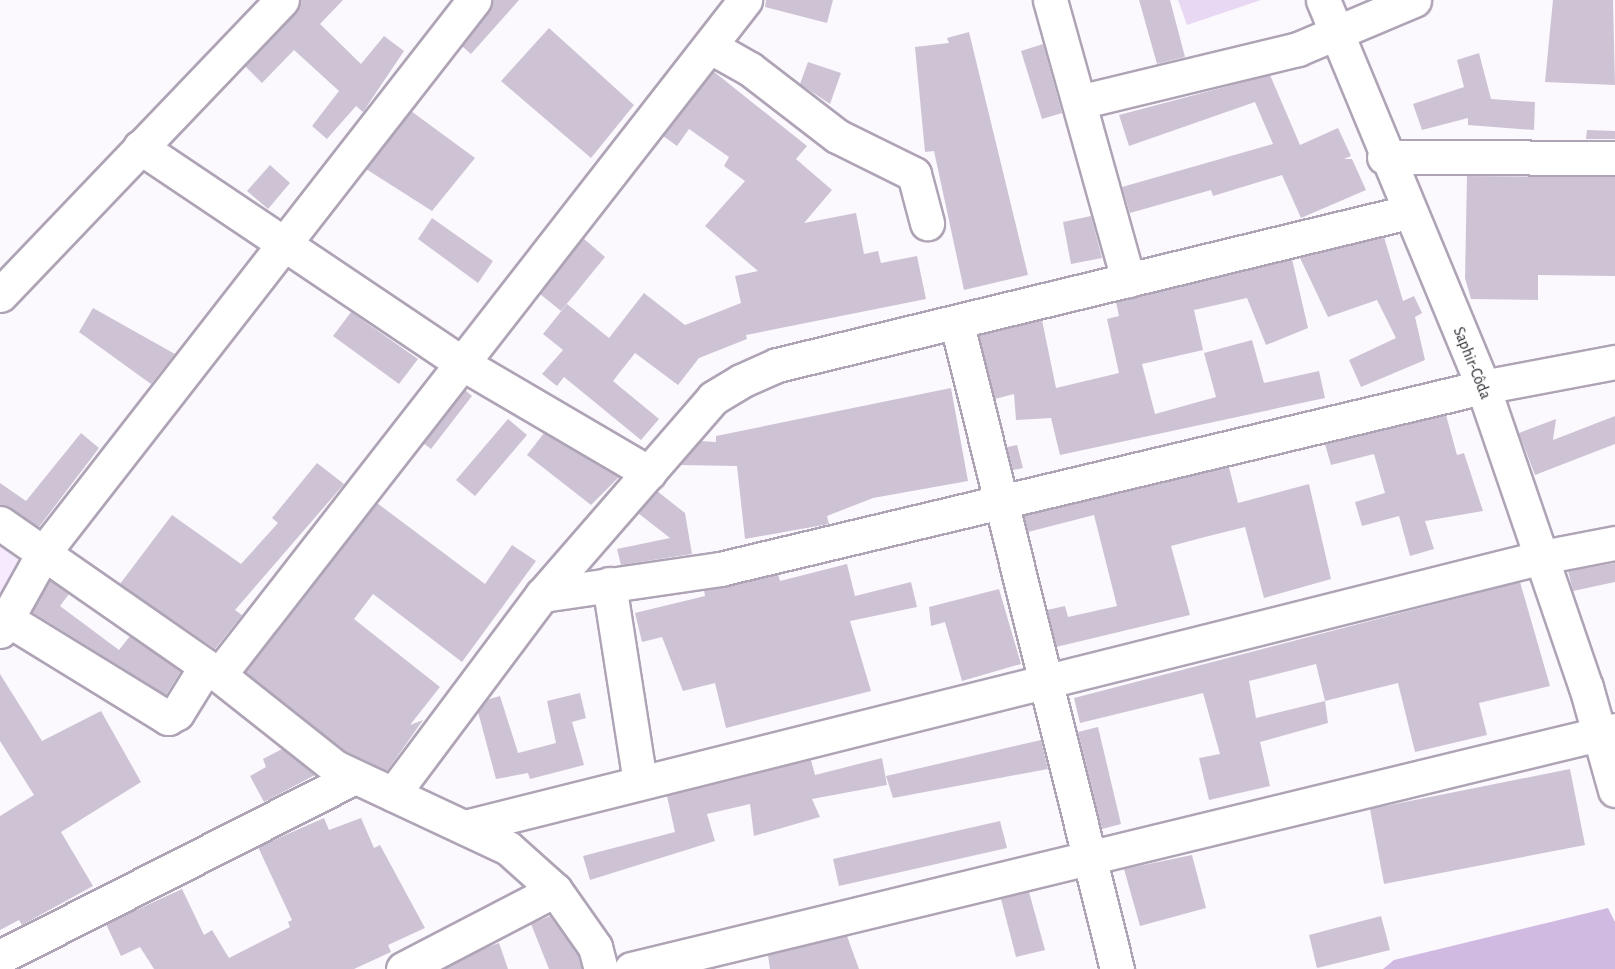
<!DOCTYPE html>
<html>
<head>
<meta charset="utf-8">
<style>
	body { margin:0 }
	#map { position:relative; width:1615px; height:969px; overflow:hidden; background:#fbf9fd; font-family:"Alegreya Sans",sans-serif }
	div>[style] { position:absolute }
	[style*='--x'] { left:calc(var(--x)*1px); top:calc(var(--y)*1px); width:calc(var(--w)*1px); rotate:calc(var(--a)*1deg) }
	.built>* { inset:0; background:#f6eaff }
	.green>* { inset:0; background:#e8d8f3 }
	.water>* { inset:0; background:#d1bae1 }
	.building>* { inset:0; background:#cec3d5 }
	.roads { filter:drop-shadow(2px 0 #afa4b6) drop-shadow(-2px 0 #afa4b6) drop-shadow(0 2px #afa4b6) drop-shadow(0 -2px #afa4b6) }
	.minor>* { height:33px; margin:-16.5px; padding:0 16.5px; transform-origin:16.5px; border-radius:16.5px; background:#fff }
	span { translate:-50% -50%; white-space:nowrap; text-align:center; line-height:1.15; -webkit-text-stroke:6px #fff; paint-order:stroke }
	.street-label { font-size:16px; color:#2c282f }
</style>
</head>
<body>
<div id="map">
	<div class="built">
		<div style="clip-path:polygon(0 539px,21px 553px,0 605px)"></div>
	</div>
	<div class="green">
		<div style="clip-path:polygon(1178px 0,1261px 0,1187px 25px)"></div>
	</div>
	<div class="water">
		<div style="clip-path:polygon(1608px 908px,1615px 922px,1615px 969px,1383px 969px,1394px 960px)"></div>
	</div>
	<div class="building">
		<div style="clip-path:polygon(300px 0,343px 0,320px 24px,361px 64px,384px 36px,404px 51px,363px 112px,356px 106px,327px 139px,312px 126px,339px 91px,294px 50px,262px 83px,245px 66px,296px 13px)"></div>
		<div style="clip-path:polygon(492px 0,519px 0,471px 54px,462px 46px)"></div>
		<div style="clip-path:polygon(766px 0,833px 0,827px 23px,765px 7px)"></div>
		<div style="clip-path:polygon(1139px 0,1170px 0,1185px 57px,1157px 64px)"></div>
		<div style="clip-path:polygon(1553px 0,1613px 0,1615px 85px,1545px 82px)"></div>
		<div style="clip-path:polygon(549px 28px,634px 105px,591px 158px,501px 81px)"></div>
		<div style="clip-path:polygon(969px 32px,1028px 275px,964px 290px,934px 151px,925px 152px,915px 47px,949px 43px,947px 38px)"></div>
		<div style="clip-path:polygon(1043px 44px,1062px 113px,1042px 119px,1021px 51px)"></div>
		<div style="clip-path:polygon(1479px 53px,1491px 99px,1535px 102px,1534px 130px,1468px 125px,1468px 118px,1422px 130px,1413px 104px,1464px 87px,1457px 60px)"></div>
		<div style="clip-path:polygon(808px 62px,841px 73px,830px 104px,800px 84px)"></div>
		<div style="clip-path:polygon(713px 71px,807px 146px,796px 159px,832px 190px,804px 223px,856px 213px,864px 254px,878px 251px,881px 263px,917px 256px,926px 299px,746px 335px,747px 339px,699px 358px,678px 385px,635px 353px,613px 381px,659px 419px,641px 440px,564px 377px,557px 386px,542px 374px,563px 350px,543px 334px,567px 304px,609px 338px,644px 293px,685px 325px,741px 303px,735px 276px,758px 271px,705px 226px,745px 181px,724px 166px,729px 157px,689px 129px,677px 146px,663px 136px)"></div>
		<div style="clip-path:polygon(1270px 75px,1300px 145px,1338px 128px,1351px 156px,1344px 159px,1352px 159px,1366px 190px,1301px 218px,1282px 175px,1213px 196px,1211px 190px,1130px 213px,1122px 187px,1273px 144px,1255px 102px,1129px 146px,1119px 115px)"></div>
		<div style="clip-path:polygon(411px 111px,475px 158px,432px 211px,366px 169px)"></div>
		<div style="clip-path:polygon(1587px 130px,1615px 131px,1615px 139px,1586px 139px)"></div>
		<div style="clip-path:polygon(270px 165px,290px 183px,268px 209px,247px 191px)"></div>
		<div style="clip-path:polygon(1467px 176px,1615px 177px,1615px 276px,1538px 275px,1538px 300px,1471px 299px,1465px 278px)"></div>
		<div style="clip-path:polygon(1091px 216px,1102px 258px,1071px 264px,1063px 222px)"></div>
		<div style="clip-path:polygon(432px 218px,493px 261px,478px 283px,418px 239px)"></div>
		<div style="clip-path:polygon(1384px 237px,1403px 301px,1414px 296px,1422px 313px,1415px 317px,1425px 360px,1361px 387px,1349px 360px,1396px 338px,1377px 300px,1328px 317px,1300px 258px)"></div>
		<div style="clip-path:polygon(583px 238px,605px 257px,561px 311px,540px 294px)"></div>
		<div style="clip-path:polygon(1292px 259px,1308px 328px,1266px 345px,1247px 298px,1194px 310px,1203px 350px,1142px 364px,1155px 414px,1216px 397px,1204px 353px,1252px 340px,1264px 383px,1319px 371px,1325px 398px,1060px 455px,1051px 418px,1016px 420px,1014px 394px,995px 399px,979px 335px,1042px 320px,1056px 388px,1119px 373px,1107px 319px,1119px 316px,1116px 302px)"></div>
		<div style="clip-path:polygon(93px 308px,175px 354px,151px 384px,79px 332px)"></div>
		<div style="clip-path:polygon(351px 312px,418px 359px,399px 384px,333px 336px)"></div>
		<div style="clip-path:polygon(951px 388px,968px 481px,873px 498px,827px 516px,829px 524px,745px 539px,737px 466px,679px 465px,700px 441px,716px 442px,716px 436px)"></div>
		<div style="clip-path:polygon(465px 390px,472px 396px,431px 449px,423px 443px)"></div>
		<div style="clip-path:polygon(1446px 415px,1457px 455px,1464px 453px,1483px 511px,1425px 521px,1434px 549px,1410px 556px,1399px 516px,1362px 526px,1355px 502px,1385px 493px,1374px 454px,1331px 465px,1325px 444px)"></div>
		<div style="clip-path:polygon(1615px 416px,1615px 444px,1535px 475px,1519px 433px,1556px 419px,1553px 440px)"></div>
		<div style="clip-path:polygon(508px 419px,527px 435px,475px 496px,456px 480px)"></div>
		<div style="clip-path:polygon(81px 433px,99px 448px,39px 527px,0 505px,0 483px,26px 501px)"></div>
		<div style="clip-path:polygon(544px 433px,619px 477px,591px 505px,527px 455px)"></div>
		<div style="clip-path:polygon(1017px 445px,1023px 468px,1013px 470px,1007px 447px)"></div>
		<div style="clip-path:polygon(317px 463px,344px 484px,235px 610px,242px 615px,215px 649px,120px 584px,172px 515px,241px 564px,278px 523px,272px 518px)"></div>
		<div style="clip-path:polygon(1229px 467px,1238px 503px,1309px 484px,1331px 579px,1264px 598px,1245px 527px,1205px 537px,1171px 546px,1190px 615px,1056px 647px,1047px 610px,1065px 606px,1068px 617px,1117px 606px,1094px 515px,1028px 532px,1024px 516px)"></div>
		<div style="clip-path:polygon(657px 491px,685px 513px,692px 554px,621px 565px,617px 549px,670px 538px,638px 513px)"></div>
		<div style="clip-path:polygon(377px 503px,485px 584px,512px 545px,536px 561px,462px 662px,373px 594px,354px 619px,440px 687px,410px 725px,423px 720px,387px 771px,345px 751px,245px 672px)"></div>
		<div style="clip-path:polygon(1615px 563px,1615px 582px,1573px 591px,1568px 571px)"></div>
		<div style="clip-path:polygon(847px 564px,855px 596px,911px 582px,917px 607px,850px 621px,871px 691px,726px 728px,715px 683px,683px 691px,662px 637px,642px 642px,635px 613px,705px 596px,704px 590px,778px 574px,780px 581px)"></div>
		<div style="clip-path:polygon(50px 580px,69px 594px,60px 606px,119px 650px,130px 636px,181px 671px,166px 695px,32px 612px)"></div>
		<div style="clip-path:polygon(evenodd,1520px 582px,1550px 686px,1479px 703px,1487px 735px,1415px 752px,1398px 683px,1325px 701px,1328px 723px,1260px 742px,1270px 786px,1209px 800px,1199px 758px,1220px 754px,1203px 693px,1080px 723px,1074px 698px,1520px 582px,1316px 664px,1325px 701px,1256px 718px,1249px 681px,1316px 664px)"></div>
		<div style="clip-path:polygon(999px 589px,1021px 664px,962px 681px,945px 622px,931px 626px,929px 607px)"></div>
		<div style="clip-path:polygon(0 674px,42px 741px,101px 711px,141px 782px,61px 832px,93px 886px,22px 925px,19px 920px,0 930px,0 816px,34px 795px,0 741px)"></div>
		<div style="clip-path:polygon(580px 693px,586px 718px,572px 722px,584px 765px,530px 779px,528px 773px,496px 779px,478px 712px,486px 700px,500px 696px,518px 753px,556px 743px,547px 701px)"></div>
		<div style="clip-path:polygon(1098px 727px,1121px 824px,1102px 829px,1078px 732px)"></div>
		<div style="clip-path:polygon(1041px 740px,1048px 769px,893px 798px,886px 776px)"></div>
		<div style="clip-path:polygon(282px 749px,315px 775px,264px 802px,250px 776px,266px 767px,263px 759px)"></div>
		<div style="clip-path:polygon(882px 758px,887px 785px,812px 799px,820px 817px,754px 836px,750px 804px,707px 814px,715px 841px,590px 880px,583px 856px,675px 832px,667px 796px,811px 760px,815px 775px)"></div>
		<div style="clip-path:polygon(1570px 769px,1585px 845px,1384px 884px,1370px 809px)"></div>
		<div style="clip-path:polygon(324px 818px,329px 830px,361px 818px,374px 848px,380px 845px,425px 928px,388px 945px,391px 952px,354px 969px,154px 969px,140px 947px,121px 956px,106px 924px,182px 889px,204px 935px,212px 930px,229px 958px,290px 927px,288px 922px,292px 920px,258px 847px)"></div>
		<div style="clip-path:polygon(1000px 821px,1007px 848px,839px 886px,833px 859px)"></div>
		<div style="clip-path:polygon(1192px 855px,1206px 908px,1140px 926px,1124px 869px)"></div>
		<div style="clip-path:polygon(1029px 892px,1045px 950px,1016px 957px,1001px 899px)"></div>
		<div style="clip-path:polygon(550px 916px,578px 955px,582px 969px,549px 969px,531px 924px)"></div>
		<div style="clip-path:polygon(1381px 916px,1390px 950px,1317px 968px,1309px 935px)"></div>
		<div style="clip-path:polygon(847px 936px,859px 969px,770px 969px,768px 955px)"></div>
		<div style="clip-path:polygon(499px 943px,508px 969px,444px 969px,482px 949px)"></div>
	</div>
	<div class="roads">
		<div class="minor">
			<div style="--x:1050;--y:0;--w:291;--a:74.4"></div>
			<div style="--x:1323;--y:0;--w:419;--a:67.5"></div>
			<div style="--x:1483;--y:387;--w:317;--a:71.1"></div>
			<div style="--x:1586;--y:687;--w:107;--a:74.3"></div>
			<div style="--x:711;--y:47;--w:45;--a:29.4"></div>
			<div style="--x:750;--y:69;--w:110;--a:37.6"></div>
			<div style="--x:837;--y:136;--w:86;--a:26.3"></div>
			<div style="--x:914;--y:174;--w:51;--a:75.1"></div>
			<div style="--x:1079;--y:102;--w:225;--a:-13.6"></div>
			<div style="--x:1298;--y:49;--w:126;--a:-22.9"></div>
			<div style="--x:140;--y:147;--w:386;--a:33.9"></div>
			<div style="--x:460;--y:362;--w:219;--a:30.4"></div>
			<div style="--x:1384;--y:157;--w:231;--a:0.2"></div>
			<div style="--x:0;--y:295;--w:408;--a:-46.3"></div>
			<div style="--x:957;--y:324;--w:665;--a:76.07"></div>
			<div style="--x:0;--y:523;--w:267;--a:34.8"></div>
			<div style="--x:219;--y:675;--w:148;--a:38.4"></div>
			<div style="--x:335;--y:767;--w:191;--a:25.1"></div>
			<div style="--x:508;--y:848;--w:63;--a:41.8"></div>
			<div style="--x:555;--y:890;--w:70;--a:54.9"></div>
			<div style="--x:595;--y:947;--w:23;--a:75"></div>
			<div style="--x:609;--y:584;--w:200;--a:81.1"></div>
			<div style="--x:542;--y:595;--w:180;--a:-8.3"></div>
			<div style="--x:720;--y:569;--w:784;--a:-13.42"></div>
			<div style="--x:1483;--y:387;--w:134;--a:-10.7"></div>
			<div style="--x:7;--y:619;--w:189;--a:31.6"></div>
			<div style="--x:168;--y:718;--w:10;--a:-29"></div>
			<div style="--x:177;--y:713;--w:55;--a:-58.3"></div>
			<div style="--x:0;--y:631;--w:90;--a:-60.9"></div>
			<div style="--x:44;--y:552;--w:700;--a:-52.08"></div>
			<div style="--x:219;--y:675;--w:856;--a:-52.07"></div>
			<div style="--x:393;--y:794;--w:249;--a:-53.2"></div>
			<div style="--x:542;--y:595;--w:261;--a:-49"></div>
			<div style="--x:713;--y:398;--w:33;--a:-31"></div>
			<div style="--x:741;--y:381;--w:39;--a:-24"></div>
			<div style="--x:777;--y:365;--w:649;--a:-13.63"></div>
			<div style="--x:465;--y:827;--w:1110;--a:-14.07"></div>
			<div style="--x:1542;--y:557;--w:74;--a:-10.9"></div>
			<div style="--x:0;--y:957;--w:396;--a:-26.9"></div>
			<div style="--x:403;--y:969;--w:171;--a:-27.5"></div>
			<div style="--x:631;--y:969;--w:1013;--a:-13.65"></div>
		</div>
	</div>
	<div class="street-label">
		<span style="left:1472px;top:363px;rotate:68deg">Saphir-Côda</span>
	</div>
</div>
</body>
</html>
